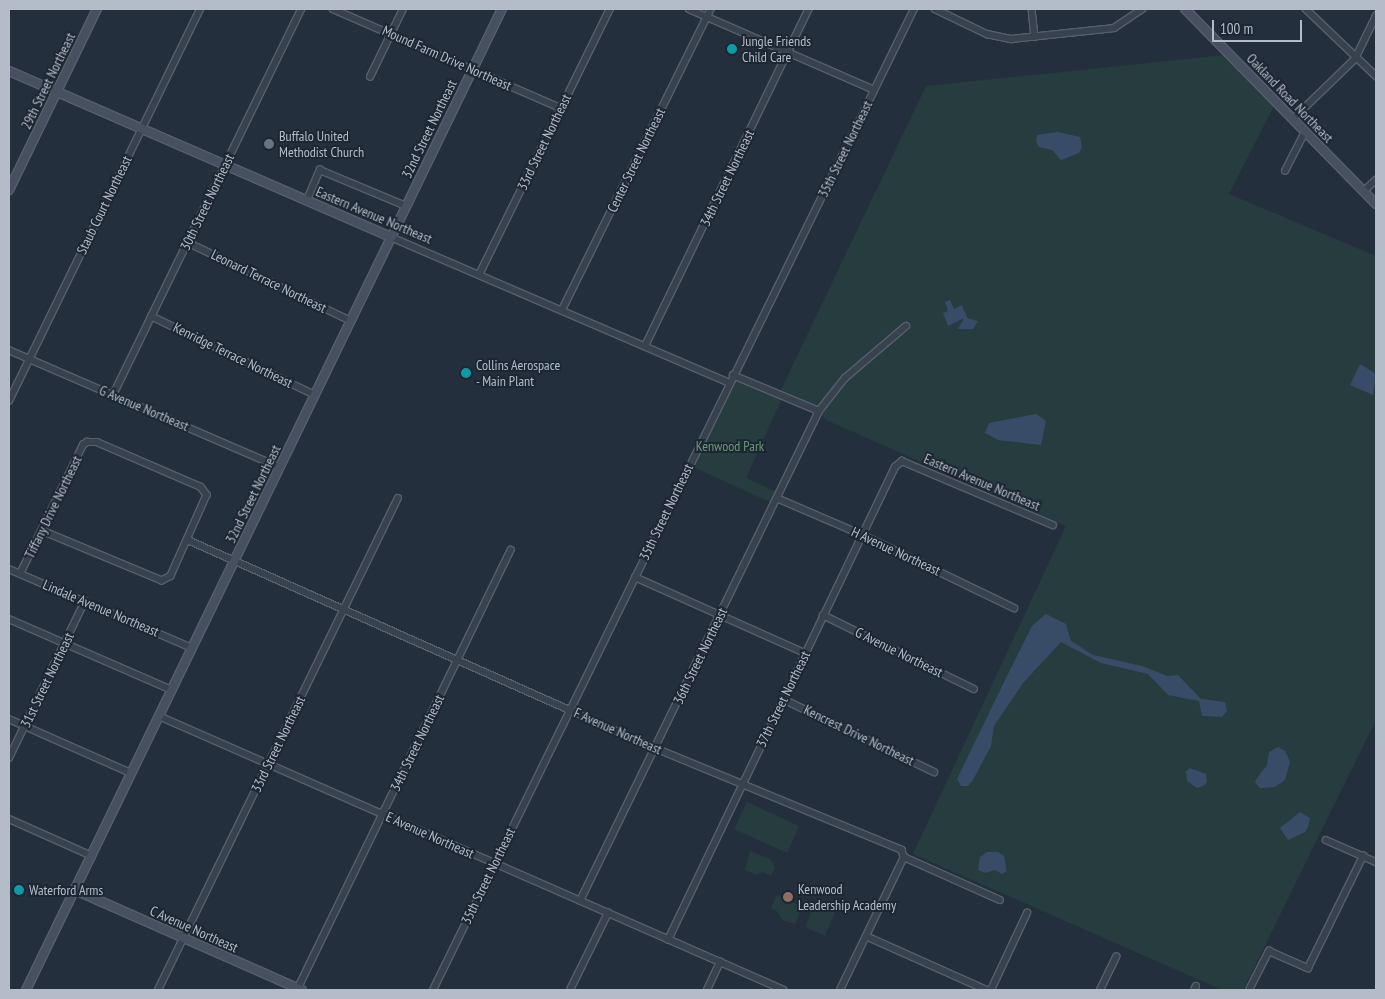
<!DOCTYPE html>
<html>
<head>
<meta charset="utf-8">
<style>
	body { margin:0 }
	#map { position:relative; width:1385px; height:999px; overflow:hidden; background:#242f3e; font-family:"PT Sans Narrow",sans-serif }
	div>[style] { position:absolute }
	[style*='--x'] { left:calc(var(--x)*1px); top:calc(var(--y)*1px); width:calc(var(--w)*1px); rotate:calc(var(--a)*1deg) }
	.green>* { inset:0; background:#263c3f }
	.water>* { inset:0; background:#394c67 }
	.roads { filter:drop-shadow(1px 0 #565f6c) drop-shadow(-1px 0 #565f6c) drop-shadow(0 1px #565f6c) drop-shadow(0 -1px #565f6c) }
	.street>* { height:5.5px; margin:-2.75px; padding:0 2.75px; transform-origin:2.75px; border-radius:2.75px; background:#38414e }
	.secondary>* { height:8px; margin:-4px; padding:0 4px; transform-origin:4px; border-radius:4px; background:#465061 }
	.dots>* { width:14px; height:14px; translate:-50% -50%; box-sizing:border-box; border:2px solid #1d2633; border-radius:50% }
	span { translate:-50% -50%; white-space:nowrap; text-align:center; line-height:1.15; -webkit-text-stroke:4px #1d2633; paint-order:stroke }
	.poi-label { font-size:14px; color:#b4bcc9 }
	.left { translate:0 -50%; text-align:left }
	.street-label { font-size:14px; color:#b4bcc9 }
	.park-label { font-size:14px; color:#6b9a76 }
	.frame { position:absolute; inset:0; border:10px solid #b4bcc9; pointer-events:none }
	.scale { position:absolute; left:1212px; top:20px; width:90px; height:22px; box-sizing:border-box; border:2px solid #b4bcc9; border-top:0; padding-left:6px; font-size:15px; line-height:18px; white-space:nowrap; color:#b4bcc9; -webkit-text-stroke:4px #1d2633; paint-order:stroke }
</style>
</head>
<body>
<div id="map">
	<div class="green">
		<div style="clip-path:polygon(1225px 55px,1276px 102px,1229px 194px,1376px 256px,1376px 720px,1243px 990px,1222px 990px,913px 854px,1066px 526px,826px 420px,818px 411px,783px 396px,746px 478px,779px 493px,774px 504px,689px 465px,733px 375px,779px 394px,926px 86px)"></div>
		<div style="clip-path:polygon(747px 802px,799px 826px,787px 853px,734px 829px)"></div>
		<div style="clip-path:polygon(750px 851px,770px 859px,775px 867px,771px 876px,763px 872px,756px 875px,745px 870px)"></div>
		<div style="clip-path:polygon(777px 895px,802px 907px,795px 924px,782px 920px,777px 911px,771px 908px)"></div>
		<div style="clip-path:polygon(815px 903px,835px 912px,825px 936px,805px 927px)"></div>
	</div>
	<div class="water">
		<div style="clip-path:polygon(1058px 132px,1080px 137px,1082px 147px,1079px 153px,1061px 160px,1052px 150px,1039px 147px,1036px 142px,1037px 135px)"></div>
		<div style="clip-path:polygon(950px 300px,954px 309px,962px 305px,967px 318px,978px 321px,973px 329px,958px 329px,964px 318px,948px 326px,943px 313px,948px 311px,945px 302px)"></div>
		<div style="clip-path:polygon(1360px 364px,1376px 374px,1373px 395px,1350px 385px)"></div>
		<div style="clip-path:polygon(1036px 414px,1046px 421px,1041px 445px,998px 440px,985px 433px,989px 423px)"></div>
		<div style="clip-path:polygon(1046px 614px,1066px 624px,1071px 641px,1093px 655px,1142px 666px,1167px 676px,1178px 675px,1201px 699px,1225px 702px,1227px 711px,1222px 717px,1202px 716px,1199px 701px,1168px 695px,1148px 674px,1101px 663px,1061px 642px,1023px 683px,994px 726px,991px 746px,973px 780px,968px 786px,961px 786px,957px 779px,1005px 680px,1032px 626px)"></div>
		<div style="clip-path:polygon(1278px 747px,1285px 751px,1290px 762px,1285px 780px,1275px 787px,1260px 788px,1255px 782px,1257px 778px,1267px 765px,1269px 752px)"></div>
		<div style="clip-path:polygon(1190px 768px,1206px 774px,1207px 782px,1203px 786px,1197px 788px,1187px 781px,1186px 771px)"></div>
		<div style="clip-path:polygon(1300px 812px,1310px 818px,1308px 827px,1305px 832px,1288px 840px,1280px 828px)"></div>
		<div style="clip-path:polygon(998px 852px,1004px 856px,1007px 871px,1002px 874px,995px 870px,985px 873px,978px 870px,980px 857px,987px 852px)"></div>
	</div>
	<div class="roads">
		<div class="street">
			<div style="--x:333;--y:9;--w:249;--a:23.5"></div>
			<div style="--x:689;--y:9;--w:202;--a:23.6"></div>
			<div style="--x:935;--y:9;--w:58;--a:25.7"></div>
			<div style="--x:987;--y:34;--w:25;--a:12"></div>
			<div style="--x:1011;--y:39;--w:104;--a:-6.1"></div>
			<div style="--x:1114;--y:28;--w:34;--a:-34"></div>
			<div style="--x:1032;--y:9;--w:28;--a:84"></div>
			<div style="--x:1306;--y:9;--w:97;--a:43.7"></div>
			<div style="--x:370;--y:77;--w:76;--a:-64.1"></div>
			<div style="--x:1293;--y:119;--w:86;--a:-44.1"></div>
			<div style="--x:1355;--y:59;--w:48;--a:-64"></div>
			<div style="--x:1285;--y:171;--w:44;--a:-62.9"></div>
			<div style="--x:1364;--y:191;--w:16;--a:-43"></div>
			<div style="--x:307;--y:200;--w:33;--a:-67"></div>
			<div style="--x:320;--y:170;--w:93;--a:22.7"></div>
			<div style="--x:391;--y:237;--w:369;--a:23.3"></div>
			<div style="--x:187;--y:242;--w:182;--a:25.7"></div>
			<div style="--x:479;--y:275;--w:297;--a:-63.8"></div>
			<div style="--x:562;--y:310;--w:336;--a:-63.7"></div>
			<div style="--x:151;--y:316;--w:182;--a:25.7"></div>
			<div style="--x:645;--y:346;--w:375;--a:-64.1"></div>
			<div style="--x:9;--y:350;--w:295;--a:23.4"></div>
			<div style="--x:733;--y:375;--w:93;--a:22.7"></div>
			<div style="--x:113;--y:395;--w:429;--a:-64"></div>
			<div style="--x:9;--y:401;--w:436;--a:-64"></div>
			<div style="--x:777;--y:498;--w:94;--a:23.3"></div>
			<div style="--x:863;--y:535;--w:168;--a:25.8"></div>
			<div style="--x:188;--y:540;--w:511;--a:24.01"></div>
			<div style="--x:655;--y:748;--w:267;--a:22.4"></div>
			<div style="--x:902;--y:850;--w:7;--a:74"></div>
			<div style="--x:904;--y:857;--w:105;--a:24.1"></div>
			<div style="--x:9;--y:569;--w:199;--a:23.3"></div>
			<div style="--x:20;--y:574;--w:144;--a:-64"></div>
			<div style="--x:83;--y:445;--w:5;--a:-37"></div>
			<div style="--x:87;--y:442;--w:10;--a:0"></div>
			<div style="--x:97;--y:442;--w:113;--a:23.4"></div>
			<div style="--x:201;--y:487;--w:10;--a:53"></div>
			<div style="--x:207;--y:495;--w:89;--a:114"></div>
			<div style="--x:171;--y:576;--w:10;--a:151"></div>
			<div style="--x:162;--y:581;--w:130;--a:-157.4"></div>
			<div style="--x:635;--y:577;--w:186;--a:24.1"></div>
			<div style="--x:823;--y:615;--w:168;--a:26.1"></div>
			<div style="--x:9;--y:619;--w:178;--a:23.5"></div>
			<div style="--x:783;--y:699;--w:168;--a:25.8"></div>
			<div style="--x:159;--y:716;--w:682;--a:23.67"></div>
			<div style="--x:9;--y:719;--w:133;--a:23.9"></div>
			<div style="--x:9;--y:758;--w:174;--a:-64.2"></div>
			<div style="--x:9;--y:819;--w:91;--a:24"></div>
			<div style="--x:1326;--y:840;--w:55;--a:23.7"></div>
			<div style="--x:580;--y:901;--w:545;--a:-64"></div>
			<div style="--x:819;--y:411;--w:42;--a:-51.8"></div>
			<div style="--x:845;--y:378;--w:80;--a:-40.4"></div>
			<div style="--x:866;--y:936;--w:133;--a:24.1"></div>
			<div style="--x:668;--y:940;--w:525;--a:-64.36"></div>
			<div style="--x:895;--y:467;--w:9;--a:-41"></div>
			<div style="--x:902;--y:461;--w:164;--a:23"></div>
			<div style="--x:158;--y:990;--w:547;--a:-64"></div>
			<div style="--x:297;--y:990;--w:489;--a:-64.1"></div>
			<div style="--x:433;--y:990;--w:1093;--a:-63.88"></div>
			<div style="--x:570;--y:990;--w:86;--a:-63.7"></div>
			<div style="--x:707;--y:990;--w:31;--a:-65"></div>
			<div style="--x:840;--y:990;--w:148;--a:-64.3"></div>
			<div style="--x:991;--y:990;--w:85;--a:-64.9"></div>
			<div style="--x:1100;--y:990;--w:37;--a:-64"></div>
			<div style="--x:1194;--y:990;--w:4;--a:-63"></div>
			<div style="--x:1249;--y:990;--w:44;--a:-62.9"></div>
			<div style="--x:1269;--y:951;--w:43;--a:23.6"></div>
			<div style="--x:1308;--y:968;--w:125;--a:-63.8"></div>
		</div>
		<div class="secondary">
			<div style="--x:1185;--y:9;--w:273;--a:45.6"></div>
			<div style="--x:9;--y:71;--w:417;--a:23.5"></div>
			<div style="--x:9;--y:190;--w:201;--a:-64.1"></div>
			<div style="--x:75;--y:890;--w:248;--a:23.8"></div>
			<div style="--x:26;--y:990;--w:1090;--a:-64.12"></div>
		</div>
	</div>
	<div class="dots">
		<div style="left:732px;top:49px;background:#0f9aa8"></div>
		<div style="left:269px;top:144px;background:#6b7280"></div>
		<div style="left:466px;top:373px;background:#0f9aa8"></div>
		<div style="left:19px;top:890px;background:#0f9aa8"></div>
		<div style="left:788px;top:897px;background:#8d6e63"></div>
	</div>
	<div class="poi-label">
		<span class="left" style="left:742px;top:49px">Jungle Friends<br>Child Care</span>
		<span class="left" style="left:279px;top:144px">Buffalo United<br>Methodist Church</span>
		<span class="left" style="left:476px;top:373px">Collins Aerospace<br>- Main Plant</span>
		<span class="left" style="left:798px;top:897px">Kenwood<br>Leadership Academy</span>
		<span class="left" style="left:29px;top:890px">Waterford Arms</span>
	</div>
	<div class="street-label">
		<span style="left:447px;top:58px;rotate:24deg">Mound Farm Drive Northeast</span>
		<span style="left:48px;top:81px;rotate:-64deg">29th Street Northeast</span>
		<span style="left:1290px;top:98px;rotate:46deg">Oakland Road Northeast</span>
		<span style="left:429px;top:129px;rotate:-64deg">32nd Street Northeast</span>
		<span style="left:544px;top:142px;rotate:-64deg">33rd Street Northeast</span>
		<span style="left:845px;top:149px;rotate:-64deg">35th Street Northeast</span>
		<span style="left:636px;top:160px;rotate:-64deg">Center Street Northeast</span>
		<span style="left:727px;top:178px;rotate:-64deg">34th Street Northeast</span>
		<span style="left:207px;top:202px;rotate:-64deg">30th Street Northeast</span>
		<span style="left:104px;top:205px;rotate:-64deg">Staub Court Northeast</span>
		<span style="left:374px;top:215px;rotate:23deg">Eastern Avenue Northeast</span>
		<span style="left:269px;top:281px;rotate:26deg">Leonard Terrace Northeast</span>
		<span style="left:233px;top:355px;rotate:26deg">Kenridge Terrace Northeast</span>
		<span style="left:144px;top:408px;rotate:23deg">G Avenue Northeast</span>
		<span style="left:982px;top:482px;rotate:23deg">Eastern Avenue Northeast</span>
		<span style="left:253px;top:494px;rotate:-64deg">32nd Street Northeast</span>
		<span style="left:53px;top:507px;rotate:-64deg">Tiffany Drive Northeast</span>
		<span style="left:666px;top:512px;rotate:-64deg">35th Street Northeast</span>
		<span style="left:896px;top:551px;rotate:25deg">H Avenue Northeast</span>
		<span style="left:101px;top:608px;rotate:23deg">Lindale Avenue Northeast</span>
		<span style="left:899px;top:652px;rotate:26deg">G Avenue Northeast</span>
		<span style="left:700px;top:656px;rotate:-64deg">36th Street Northeast</span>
		<span style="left:47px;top:680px;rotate:-64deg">31st Street Northeast</span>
		<span style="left:783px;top:699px;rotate:-64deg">37th Street Northeast</span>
		<span style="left:618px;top:731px;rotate:24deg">F Avenue Northeast</span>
		<span style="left:859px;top:735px;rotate:26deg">Kencrest Drive Northeast</span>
		<span style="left:417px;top:743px;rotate:-64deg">34th Street Northeast</span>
		<span style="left:278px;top:744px;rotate:-64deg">33rd Street Northeast</span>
		<span style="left:430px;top:835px;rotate:24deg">E Avenue Northeast</span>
		<span style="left:488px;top:876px;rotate:-64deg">35th Street Northeast</span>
		<span style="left:194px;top:929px;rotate:24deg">C Avenue Northeast</span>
	</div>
	<div class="park-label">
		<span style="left:730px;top:446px">Kenwood Park</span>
	</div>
	<div class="frame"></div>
	<div class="scale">100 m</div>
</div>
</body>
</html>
